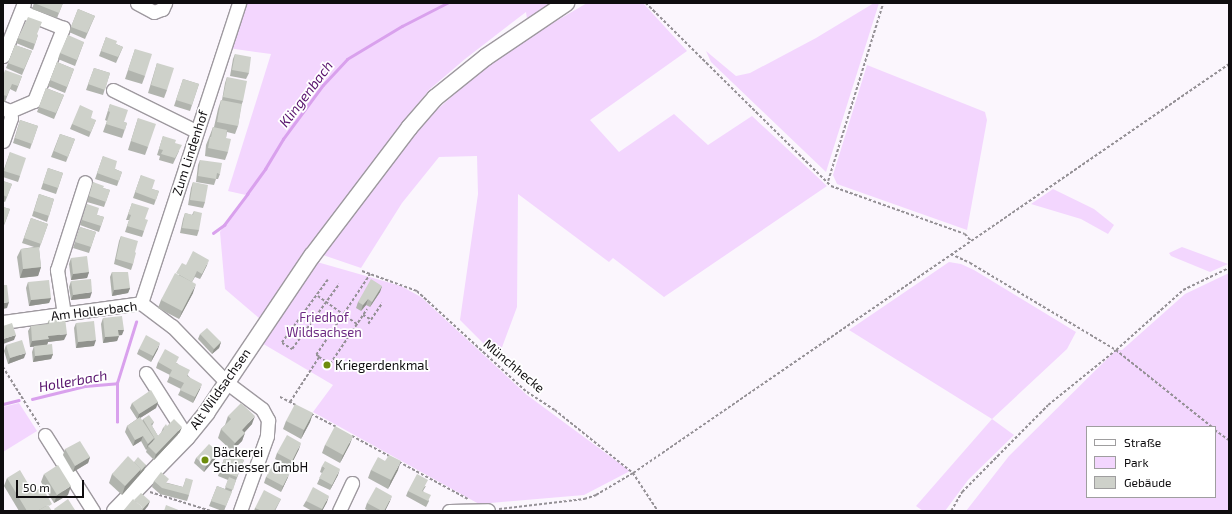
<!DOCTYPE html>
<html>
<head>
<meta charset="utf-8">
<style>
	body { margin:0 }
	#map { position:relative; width:1232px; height:514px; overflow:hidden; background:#fbf6fd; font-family:"Exo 2",sans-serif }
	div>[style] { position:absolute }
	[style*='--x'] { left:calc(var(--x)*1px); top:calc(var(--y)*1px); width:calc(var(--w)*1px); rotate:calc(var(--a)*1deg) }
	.green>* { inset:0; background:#f3d6fe }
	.stream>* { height:2.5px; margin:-1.25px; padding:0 1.25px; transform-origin:1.25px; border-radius:1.25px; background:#d9a1ed }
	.path>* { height:1.5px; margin-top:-0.75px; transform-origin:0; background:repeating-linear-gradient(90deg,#949095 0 3px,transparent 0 5px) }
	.roads { filter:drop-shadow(1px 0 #9e999f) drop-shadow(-1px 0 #9e999f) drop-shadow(0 1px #9e999f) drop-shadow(0 -1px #9e999f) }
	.minor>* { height:13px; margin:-6.5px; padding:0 6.5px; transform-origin:6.5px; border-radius:6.5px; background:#fff }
	.major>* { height:16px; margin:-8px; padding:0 8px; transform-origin:8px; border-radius:8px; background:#fff }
	.wall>* { inset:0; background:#b1b4ae }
	.shaded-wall>* { inset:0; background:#90928d }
	.building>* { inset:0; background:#ced1ca }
	.dots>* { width:11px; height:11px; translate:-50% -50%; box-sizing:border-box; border:2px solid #fff; border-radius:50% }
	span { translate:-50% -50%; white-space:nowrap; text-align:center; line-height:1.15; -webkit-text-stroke:3.5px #fff; paint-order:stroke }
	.street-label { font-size:13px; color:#0f0d0f }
	.park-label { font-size:13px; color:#6d2a83 }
	.poi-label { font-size:13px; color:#0f0d0f }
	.left { translate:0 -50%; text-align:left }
	.water-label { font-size:14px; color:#59146e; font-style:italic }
	.frame { position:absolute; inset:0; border:4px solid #0f0d0f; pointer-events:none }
	.legend { position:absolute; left:1086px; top:426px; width:130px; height:72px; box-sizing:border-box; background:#fff; border:1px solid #9f9e9f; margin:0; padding:5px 7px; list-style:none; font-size:12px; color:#0f0d0f }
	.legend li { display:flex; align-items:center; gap:8px; height:20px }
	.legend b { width:20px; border:1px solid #9f9e9f }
	.scale { position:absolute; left:16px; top:480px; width:68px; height:18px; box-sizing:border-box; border:2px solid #0f0d0f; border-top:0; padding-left:5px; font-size:12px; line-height:14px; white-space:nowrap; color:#0f0d0f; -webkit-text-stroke:3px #fff; paint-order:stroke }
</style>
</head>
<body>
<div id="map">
	<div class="green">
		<div style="clip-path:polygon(243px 3px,551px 3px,527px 19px,526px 12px,465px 59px,430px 89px,405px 119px,259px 318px,225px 289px,220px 232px,246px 195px,228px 191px,271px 54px,228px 48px)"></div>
		<div style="clip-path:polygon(587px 3px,643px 3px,687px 51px,590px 120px,619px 152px,674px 114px,708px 145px,752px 116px,827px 186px,664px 297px,613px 258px,609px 262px,518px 194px,517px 307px,498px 358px,460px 320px,478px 194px,477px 156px,439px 157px,402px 203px,361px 268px,323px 255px,375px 185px,430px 116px,477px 74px,534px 34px)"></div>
		<div style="clip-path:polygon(874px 3px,879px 3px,826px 172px,711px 62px,706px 51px,736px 76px,750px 73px,816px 38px)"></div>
		<div style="clip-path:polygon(867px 65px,985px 112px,987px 120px,967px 230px,837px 184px,833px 175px)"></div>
		<div style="clip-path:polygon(1053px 189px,1094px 209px,1114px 225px,1108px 234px,1081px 219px,1031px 204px)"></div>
		<div style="clip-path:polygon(1182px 247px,1228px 264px,1210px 272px,1171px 256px,1169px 253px)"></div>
		<div style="clip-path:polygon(317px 262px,401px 286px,421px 297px,527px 395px,630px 471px,584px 495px,479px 504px,313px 412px,333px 385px,260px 342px)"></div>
		<div style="clip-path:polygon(949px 262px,961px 264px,974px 270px,1076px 332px,1067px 349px,992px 419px,1014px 435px,968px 480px,945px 511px,923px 511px,916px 506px,992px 419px,849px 330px)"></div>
		<div style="clip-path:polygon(evenodd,1229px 273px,1229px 511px,966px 511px,1009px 456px,1116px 350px,1122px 350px,1185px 294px,1229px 273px,1087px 427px,1215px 427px,1215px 497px,1087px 497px,1087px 427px)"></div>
		<div style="clip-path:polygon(19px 403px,37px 431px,3px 452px,3px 407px)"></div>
	</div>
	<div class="stream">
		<div style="--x:213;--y:233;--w:14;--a:-36"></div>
		<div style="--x:224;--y:225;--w:39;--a:-53"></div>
		<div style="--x:247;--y:194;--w:31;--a:-54"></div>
		<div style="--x:265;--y:169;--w:35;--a:-59"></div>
		<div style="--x:283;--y:139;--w:67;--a:-53.5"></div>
		<div style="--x:323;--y:85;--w:35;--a:-47"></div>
		<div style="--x:347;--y:59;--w:64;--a:-31"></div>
		<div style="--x:402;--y:26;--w:51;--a:-27.1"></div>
		<div style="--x:32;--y:399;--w:55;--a:-13.8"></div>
		<div style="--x:85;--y:386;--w:32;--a:-5"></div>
		<div style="--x:3;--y:404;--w:16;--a:-14"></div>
		<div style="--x:117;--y:422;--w:39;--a:-90"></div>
		<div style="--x:117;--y:383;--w:64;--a:-72.7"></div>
	</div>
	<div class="path">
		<div style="--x:646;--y:3;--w:260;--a:44.7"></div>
		<div style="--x:831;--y:186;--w:142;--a:19.7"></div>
		<div style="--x:965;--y:234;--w:9;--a:49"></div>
		<div style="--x:828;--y:181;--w:186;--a:-72.8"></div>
		<div style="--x:951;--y:254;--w:21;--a:25"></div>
		<div style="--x:970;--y:263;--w:170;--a:30.8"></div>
		<div style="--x:1116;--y:350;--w:123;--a:38.7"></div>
		<div style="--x:362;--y:271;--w:59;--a:20"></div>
		<div style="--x:417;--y:291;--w:149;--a:42.6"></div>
		<div style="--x:527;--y:392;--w:33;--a:33"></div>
		<div style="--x:555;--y:410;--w:100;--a:38.9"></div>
		<div style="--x:633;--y:473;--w:45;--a:56.7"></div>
		<div style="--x:328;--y:280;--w:78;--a:126.1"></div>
		<div style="--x:282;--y:343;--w:12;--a:31"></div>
		<div style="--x:292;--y:349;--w:80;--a:-54.1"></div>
		<div style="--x:318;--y:296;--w:48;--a:35.7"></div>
		<div style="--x:363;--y:315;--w:8;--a:30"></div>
		<div style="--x:368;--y:324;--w:25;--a:-56"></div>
		<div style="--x:319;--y:357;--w:9;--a:32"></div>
		<div style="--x:327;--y:362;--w:6;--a:121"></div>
		<div style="--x:324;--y:367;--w:5;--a:22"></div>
		<div style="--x:329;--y:369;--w:4;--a:-63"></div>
		<div style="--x:331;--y:365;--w:5;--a:-143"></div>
		<div style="--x:330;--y:364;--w:66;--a:-56.1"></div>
		<div style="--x:3;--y:367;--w:70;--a:57.9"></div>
		<div style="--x:280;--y:397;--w:18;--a:27"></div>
		<div style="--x:290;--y:402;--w:54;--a:-57.2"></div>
		<div style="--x:319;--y:357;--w:4;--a:-146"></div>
		<div style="--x:316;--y:355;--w:97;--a:-56.3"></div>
		<div style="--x:311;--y:414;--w:28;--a:27"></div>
		<div style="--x:1215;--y:430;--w:17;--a:36"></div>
		<div style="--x:352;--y:436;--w:42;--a:28.4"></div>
		<div style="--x:399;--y:462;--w:78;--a:28.2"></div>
		<div style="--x:150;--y:492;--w:64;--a:17.3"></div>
		<div style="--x:499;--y:509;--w:86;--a:-6.7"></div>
		<div style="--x:584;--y:499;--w:13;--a:-18"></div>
		<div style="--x:596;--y:495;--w:43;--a:-30.7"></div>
		<div style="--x:633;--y:473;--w:723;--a:-34.46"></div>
		<div style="--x:951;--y:511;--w:22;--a:-60"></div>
		<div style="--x:962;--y:492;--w:122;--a:-45.3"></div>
		<div style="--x:1048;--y:405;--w:87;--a:-39"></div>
		<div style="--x:1116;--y:350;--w:90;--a:-41.8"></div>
		<div style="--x:1183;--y:290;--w:51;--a:-25.6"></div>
	</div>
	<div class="roads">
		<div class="minor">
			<div style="--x:137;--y:3;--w:19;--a:28"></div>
			<div style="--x:154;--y:12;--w:9;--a:-21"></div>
			<div style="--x:162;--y:9;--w:7;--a:-63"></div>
			<div style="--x:3;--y:56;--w:57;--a:-68.4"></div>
			<div style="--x:113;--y:90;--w:93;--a:26.3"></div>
			<div style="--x:10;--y:111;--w:26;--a:-23"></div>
			<div style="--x:34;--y:101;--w:79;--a:-68.3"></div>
			<div style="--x:63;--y:28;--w:45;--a:-158"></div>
			<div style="--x:3;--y:141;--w:24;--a:-71"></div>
			<div style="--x:11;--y:118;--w:7;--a:-98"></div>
			<div style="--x:10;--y:111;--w:8;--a:-157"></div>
			<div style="--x:141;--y:303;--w:316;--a:-71.9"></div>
			<div style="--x:64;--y:314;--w:45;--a:-99"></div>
			<div style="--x:57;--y:270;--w:92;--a:-72.3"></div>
			<div style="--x:3;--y:322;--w:139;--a:-7.8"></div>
			<div style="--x:141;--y:303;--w:39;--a:37"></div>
			<div style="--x:172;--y:326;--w:78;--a:46"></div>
			<div style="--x:226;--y:382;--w:45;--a:36.9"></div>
			<div style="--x:262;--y:409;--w:13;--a:61"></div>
			<div style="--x:268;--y:420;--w:16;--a:94"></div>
			<div style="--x:267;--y:436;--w:80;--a:109.8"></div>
			<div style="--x:146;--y:373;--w:76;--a:57.4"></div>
			<div style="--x:45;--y:435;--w:90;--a:57.7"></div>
			<div style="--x:339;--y:511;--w:31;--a:-65"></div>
			<div style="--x:449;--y:511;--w:39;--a:-1"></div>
		</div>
		<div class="major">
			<div style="--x:115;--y:511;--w:103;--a:-45.8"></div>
			<div style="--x:187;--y:437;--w:32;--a:-51"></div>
			<div style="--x:207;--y:412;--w:188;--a:-56.1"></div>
			<div style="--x:312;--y:256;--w:161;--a:-52.8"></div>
			<div style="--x:409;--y:128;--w:40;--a:-49"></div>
			<div style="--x:435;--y:98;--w:65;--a:-38.8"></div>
			<div style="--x:486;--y:57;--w:97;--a:-34"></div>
		</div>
	</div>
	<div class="wall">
		<div style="clip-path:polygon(34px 3px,63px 3px,57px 18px,32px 9px)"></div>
		<div style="clip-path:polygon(78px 9px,95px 16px,85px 39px,69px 32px)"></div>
		<div style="clip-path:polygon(38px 35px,33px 50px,16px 43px,18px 38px)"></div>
		<div style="clip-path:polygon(106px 37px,116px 44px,123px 47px,116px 63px,99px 56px)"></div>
		<div style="clip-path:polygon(84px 42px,75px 66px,58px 59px,60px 53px)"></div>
		<div style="clip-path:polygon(15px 45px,32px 51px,22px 75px,6px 68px)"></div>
		<div style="clip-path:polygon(135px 49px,145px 76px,142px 84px,125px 79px)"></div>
		<div style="clip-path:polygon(235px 54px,249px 73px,246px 79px,230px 76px,233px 59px)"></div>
		<div style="clip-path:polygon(57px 62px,74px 69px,65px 93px,48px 86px)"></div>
		<div style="clip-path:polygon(157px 63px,167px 90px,164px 98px,148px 93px)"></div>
		<div style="clip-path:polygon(94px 68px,110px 73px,103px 95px,86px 90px)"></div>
		<div style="clip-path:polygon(3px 76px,22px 76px,16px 92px,10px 89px,5px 102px,3px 101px)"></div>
		<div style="clip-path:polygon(227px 77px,243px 101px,241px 106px,238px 126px,235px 134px,227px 132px,226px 138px,228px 152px,225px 160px,205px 156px,206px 145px,210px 135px,213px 127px,214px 127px,218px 109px,221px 100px,222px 100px,225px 83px)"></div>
		<div style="clip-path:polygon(183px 79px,199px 84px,190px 111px,174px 106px)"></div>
		<div style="clip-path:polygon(46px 88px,64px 95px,54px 119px,37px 112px)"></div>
		<div style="clip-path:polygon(110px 104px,124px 122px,127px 123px,122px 138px,103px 132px,107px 121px,105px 120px)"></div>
		<div style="clip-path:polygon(138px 118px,148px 147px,145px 155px,128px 150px)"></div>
		<div style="clip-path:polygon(20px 120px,38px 126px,30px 149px,13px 143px)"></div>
		<div style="clip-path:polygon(96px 120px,89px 137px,70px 129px,72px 124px)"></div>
		<div style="clip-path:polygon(60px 134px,75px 139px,66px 162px,51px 157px)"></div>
		<div style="clip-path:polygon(163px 136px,179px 151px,173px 164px,159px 160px,160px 156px,157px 155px)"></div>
		<div style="clip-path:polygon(10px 152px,20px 176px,18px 182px,3px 177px,3px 172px)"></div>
		<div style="clip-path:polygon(103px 156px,115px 169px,122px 172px,117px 186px,95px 179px)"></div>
		<div style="clip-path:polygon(200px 160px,220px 174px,218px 179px,216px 179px,214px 185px,196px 182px,198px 165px)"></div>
		<div style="clip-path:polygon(48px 168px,63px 173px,56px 194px,41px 189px)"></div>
		<div style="clip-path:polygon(141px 175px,152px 189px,159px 191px,154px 205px,133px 198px)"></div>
		<div style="clip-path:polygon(3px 181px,12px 184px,5px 202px,3px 201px)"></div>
		<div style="clip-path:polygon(93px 182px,103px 188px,110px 190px,104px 207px,87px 202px)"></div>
		<div style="clip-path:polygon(193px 182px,205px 202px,203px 208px,188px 205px,191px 188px)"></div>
		<div style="clip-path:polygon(39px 194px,54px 199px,47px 222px,32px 216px)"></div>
		<div style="clip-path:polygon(132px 203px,145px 219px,144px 231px,142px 237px,125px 232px,129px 220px,126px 220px)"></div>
		<div style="clip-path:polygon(87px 204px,97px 215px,104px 217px,99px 232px,80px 225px)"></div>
		<div style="clip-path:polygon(3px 207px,10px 209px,3px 228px)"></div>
		<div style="clip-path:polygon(194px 211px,199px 230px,197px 236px,180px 233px,183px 219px,185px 213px,192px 215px)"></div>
		<div style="clip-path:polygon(31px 218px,48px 224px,39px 249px,41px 267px,38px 276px,20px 278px,17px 257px,21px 249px,34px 247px,22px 243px)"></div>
		<div style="clip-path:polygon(80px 227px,96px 232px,89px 253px,73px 248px)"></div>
		<div style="clip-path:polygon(121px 236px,135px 252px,133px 264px,131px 270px,114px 264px,119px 241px)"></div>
		<div style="clip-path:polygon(71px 258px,89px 272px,87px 278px,71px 280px,69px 264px)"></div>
		<div style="clip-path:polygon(186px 265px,207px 265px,200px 279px,195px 277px,192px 282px,193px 293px,179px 319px,158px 308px,161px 300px)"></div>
		<div style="clip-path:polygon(112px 272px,130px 288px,128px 293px,112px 296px,110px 277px)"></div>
		<div style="clip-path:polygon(71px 281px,90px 298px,71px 300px,69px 287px)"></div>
		<div style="clip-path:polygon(28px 282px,51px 298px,49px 303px,29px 306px,26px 288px)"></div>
		<div style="clip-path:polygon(382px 286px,380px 292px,370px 307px,366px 305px,361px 311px,356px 308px,358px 302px)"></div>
		<div style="clip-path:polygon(103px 318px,122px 335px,119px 335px,117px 341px,103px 343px,101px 324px)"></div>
		<div style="clip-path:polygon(49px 320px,64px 340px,48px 342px,47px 345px,53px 354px,51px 359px,33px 362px,32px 352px,34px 346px,42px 345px,30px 347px,28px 331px,31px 326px,47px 324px)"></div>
		<div style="clip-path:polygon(76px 323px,94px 346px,76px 348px,74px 328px)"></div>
		<div style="clip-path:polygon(200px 334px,221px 342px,219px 348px,212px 354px,198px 339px)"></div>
		<div style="clip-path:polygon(6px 345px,24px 358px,8px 364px,4px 351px)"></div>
		<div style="clip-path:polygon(139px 349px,158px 349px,151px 362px,137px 354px)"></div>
		<div style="clip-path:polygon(158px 362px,177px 363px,200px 389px,193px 403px,178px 395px,181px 389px,167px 382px,170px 375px,156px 368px)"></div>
		<div style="clip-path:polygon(158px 402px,156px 408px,140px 418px,142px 421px,143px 419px,154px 422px,152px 426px,158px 436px,161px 433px,163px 428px,167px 426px,180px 432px,154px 460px,146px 452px,147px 449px,146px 450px,141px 441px,133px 446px,125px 432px,127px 426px,137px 419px,130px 408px,132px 403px)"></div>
		<div style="clip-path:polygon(313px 413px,310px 422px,301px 439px,283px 429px,286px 421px)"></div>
		<div style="clip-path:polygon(228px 416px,252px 424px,245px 432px,242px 441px,232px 451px,218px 438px,221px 429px,225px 425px)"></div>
		<div style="clip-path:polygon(350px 444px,340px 463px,322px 453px,325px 445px)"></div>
		<div style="clip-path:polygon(65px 449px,90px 457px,88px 463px,73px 472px,63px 455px)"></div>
		<div style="clip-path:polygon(299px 449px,290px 467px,275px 459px,277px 453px)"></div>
		<div style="clip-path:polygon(218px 452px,216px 458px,204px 472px,194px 463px,196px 458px)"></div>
		<div style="clip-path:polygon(226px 453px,244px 460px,224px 511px,222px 511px,209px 506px,217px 486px,225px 489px,228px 480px,218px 476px)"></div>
		<div style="clip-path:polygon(134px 462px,146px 465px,144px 470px,122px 495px,109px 483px,112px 474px)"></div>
		<div style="clip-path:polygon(322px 466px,338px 475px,330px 490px,317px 484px,322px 473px,320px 472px)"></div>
		<div style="clip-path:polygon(371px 470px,398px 470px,388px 489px,368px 478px)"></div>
		<div style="clip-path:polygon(44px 474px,68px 495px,54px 503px,41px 482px)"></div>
		<div style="clip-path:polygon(266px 477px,288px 477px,281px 492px,264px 483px)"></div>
		<div style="clip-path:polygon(7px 478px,33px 492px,52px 511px,19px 511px,4px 486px)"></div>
		<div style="clip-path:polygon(186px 478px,189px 495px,187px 501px,160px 494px,152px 487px,154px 481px,168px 483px,183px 487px)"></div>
		<div style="clip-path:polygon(426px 486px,423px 491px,429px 501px,426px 507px,406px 496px,408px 491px)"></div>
		<div style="clip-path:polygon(281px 499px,275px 511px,254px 511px,255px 508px)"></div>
		<div style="clip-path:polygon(306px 501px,327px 502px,322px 511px,312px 511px,303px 506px)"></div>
		<div style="clip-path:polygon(390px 501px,385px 511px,369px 511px,365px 509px,367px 503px)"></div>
	</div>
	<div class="shaded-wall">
		<div style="clip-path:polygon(209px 260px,207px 265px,200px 279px,202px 274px)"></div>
		<div style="clip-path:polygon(41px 267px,38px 276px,20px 278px,23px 269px)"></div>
		<div style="clip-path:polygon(89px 272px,87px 278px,71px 280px,73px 274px)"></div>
		<div style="clip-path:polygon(196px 284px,193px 293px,179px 319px,182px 311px)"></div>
		<div style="clip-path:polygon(382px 286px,380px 292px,370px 307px,372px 302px)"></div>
		<div style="clip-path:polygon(130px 288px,128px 293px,112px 296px,114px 290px)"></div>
		<div style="clip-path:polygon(92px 292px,90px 298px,71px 300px,73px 295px)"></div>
		<div style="clip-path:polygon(51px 298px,49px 303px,29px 306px,31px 300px)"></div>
		<div style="clip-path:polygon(368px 299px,366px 305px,361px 311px,363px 305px)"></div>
		<div style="clip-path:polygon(9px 302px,7px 308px,3px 309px,3px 303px)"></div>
		<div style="clip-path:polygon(118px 330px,124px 330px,122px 335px,116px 336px)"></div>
		<div style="clip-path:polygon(67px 334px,64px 340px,48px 342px,47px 345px,30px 347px,32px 341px,48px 336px)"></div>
		<div style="clip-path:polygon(16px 335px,14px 340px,3px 344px,3px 339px)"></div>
		<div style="clip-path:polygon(119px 336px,117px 341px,103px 343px,105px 337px)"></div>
		<div style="clip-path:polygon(96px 340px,94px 346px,76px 348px,78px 342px)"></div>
		<div style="clip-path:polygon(221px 342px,219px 348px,212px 354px,214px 349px)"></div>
		<div style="clip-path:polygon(160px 343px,158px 349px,151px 362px,153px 356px)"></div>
		<div style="clip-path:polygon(26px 353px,24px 358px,8px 364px,10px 358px)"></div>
		<div style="clip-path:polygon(53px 354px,51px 359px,33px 362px,35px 356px)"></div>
		<div style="clip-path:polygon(202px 384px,200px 389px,193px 403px,195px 397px)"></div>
		<div style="clip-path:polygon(158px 402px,156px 408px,137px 420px,139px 414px)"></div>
		<div style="clip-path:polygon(313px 413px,310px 422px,301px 439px,304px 430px)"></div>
		<div style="clip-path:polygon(255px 416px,252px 424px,239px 438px,242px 430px)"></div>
		<div style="clip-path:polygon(182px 427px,180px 432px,154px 460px,156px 454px)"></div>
		<div style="clip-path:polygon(245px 433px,242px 441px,232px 451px,235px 443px)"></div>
		<div style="clip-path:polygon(143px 436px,141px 441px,133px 446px,135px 440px)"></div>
		<div style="clip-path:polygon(353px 436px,350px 444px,340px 463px,343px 455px)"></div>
		<div style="clip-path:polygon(154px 438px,152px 444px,148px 446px,146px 450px,148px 444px)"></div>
		<div style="clip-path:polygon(301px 443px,299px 449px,290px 467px,292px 461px)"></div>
		<div style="clip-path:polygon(218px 452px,216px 458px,204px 472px,206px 466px)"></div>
		<div style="clip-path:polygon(90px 457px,88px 463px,73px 472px,75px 466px)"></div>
		<div style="clip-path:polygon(401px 461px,398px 470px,388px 489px,391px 480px)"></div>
		<div style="clip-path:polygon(146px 465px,144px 470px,122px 495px,125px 486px,141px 469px)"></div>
		<div style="clip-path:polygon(340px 469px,338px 475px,330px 490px,332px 485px)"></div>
		<div style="clip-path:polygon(290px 472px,288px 477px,281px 492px,283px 486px)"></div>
		<div style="clip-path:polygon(71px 486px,68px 495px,54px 503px,57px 495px)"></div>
		<div style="clip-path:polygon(329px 496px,327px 502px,322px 511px,321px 511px)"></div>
		<div style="clip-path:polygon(392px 496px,390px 501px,385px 511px,384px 511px)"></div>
		<div style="clip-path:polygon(150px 501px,148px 506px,144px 511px,141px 509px)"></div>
	</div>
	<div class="building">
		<div style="clip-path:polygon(34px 3px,63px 3px,59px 13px)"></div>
		<div style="clip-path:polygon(78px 9px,95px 16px,87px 33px,71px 27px)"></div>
		<div style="clip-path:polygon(28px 17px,42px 22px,37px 34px,38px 35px,35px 44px,18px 38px)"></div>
		<div style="clip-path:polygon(68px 35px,84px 42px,77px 60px,60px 53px)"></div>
		<div style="clip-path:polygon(106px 37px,117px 41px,116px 44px,123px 47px,118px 57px,101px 51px)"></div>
		<div style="clip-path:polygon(15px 45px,32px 51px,24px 69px,8px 63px)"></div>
		<div style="clip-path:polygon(135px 49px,152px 54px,145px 76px,128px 70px)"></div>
		<div style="clip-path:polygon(235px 54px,251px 57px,249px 73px,232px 70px)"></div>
		<div style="clip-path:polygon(57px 62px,74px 69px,67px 87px,50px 80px)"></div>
		<div style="clip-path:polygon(157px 63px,174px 68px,167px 90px,151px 85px)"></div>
		<div style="clip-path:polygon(94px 68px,110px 73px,105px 90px,88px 84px)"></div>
		<div style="clip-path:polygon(5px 70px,22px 76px,18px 86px,12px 84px,7px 96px,3px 95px,3px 76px)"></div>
		<div style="clip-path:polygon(227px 77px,247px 81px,243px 101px,223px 97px)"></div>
		<div style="clip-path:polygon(183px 79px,199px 84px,192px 105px,176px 100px)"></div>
		<div style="clip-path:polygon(46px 88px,64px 95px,56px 113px,39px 107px)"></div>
		<div style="clip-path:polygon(221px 100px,242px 104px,238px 126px,217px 122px)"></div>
		<div style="clip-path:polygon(110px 104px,128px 110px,124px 122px,127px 123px,125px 130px,106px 124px,110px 112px,108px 111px)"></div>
		<div style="clip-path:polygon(80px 105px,93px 111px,91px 118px,96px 120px,91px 132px,72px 124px)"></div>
		<div style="clip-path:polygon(138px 118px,156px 124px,148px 147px,131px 141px)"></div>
		<div style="clip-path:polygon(20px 120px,38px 126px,32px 144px,15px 138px)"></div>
		<div style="clip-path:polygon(213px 127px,227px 130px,226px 138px,231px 139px,228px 152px,208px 148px,210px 137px,211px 137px)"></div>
		<div style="clip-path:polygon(60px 134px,75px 139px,68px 157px,54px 151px)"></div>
		<div style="clip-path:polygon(163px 136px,176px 140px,175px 143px,182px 145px,175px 158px,161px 154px,163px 150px,159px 149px)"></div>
		<div style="clip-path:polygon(10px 152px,26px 158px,20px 176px,4px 171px)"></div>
		<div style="clip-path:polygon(103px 156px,117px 161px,115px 169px,122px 172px,119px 181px,97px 173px)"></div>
		<div style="clip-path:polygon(200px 160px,222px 163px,220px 174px,217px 173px,216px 179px,198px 176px)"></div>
		<div style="clip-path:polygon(48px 168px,63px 173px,58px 188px,43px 183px)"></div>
		<div style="clip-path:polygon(141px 175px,155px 180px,152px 189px,159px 191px,156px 200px,135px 192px)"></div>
		<div style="clip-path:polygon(3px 181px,12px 184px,7px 197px,3px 195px)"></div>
		<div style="clip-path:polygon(93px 182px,104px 186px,103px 188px,110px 190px,106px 202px,89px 196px)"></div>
		<div style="clip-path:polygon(193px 182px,208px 185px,205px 202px,190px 200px)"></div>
		<div style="clip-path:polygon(39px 194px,54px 199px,49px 216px,34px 211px)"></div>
		<div style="clip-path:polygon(132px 203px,149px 208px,145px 219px,148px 220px,144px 231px,127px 226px,131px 215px,128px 214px)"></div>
		<div style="clip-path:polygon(87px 204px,99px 208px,97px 215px,104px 217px,101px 226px,82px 220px)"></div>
		<div style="clip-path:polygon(3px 207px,10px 209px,5px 223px,3px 222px)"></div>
		<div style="clip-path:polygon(194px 211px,202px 213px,199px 230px,182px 228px,185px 213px,193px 215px)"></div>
		<div style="clip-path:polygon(31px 218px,48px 224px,41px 244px,24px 238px)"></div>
		<div style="clip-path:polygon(80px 227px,96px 232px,91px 247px,75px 242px)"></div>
		<div style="clip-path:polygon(121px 236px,138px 241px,135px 252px,136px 253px,133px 264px,116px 259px)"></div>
		<div style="clip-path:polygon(39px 247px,41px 267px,23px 269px,21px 249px)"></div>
		<div style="clip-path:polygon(193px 251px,209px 260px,202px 274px,197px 271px,192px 282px,176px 273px,182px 263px,186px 265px)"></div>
		<div style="clip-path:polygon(87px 256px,89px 272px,73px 274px,71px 258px)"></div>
		<div style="clip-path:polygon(112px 272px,128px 272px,130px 288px,114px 290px)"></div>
		<div style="clip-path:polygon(175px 273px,196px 284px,182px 311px,161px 300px)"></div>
		<div style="clip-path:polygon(91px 279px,92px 292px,73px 295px,71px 281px)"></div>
		<div style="clip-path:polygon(371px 279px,382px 286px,372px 302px,368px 299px,363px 305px,358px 302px)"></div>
		<div style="clip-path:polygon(49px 280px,51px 298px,31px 300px,28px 282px)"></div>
		<div style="clip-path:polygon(3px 285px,7px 285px,9px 302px,3px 303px)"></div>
		<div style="clip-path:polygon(122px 316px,124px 330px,118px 330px,119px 336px,105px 337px,103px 318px)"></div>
		<div style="clip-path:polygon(65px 318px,67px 334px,48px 336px,49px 339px,32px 341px,31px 326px,49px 324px,49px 320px)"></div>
		<div style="clip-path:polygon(94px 321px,96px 340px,78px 342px,76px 323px)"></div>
		<div style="clip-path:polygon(12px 323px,16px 335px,3px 339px,3px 326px)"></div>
		<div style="clip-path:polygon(207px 328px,221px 342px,214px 349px,200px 334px)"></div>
		<div style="clip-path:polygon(146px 335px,160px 343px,153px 356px,139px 349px)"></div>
		<div style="clip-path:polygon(22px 340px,26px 353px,10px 358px,6px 345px)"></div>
		<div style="clip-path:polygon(52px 344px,53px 354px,35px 356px,34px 346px)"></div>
		<div style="clip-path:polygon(165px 349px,179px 357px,176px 363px,190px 370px,187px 376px,202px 384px,195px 397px,180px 390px,184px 383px,169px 376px,172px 370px,158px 362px)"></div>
		<div style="clip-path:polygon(151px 390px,158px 402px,139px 414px,132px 403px)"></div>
		<div style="clip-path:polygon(241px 403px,255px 416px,242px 430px,245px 433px,235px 443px,221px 429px,231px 419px,228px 416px)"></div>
		<div style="clip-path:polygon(295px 404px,313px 413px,304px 430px,286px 421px)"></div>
		<div style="clip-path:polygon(149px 415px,154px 422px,151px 424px,158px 436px,164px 429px,163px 428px,166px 424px,167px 426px,174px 419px,182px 427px,156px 454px,148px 446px,155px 439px,143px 419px)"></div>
		<div style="clip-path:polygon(140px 417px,154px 438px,148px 444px,143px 436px,135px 440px,127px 426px)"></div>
		<div style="clip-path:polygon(335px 426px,353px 436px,343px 455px,325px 445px)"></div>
		<div style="clip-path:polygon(287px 435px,301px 443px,292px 461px,277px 453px)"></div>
		<div style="clip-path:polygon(80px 441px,90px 457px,75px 466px,65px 449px)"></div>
		<div style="clip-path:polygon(209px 444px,218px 452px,206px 466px,196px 458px)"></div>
		<div style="clip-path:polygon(226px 453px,244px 460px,237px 477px,220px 471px)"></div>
		<div style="clip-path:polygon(389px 455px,401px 461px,391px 480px,371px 470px,378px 457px,385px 461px)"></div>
		<div style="clip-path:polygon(128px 456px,141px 469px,125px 486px,112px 474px)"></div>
		<div style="clip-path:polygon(138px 457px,146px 465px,140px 472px,141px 469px,134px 462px)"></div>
		<div style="clip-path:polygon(325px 461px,340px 469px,332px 485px,319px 478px,325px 468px,322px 466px)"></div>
		<div style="clip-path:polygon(274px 463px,290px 472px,283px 486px,266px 477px)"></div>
		<div style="clip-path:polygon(58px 465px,71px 486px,57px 495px,44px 474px)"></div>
		<div style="clip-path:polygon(20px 470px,33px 492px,42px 487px,52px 504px,49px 506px,48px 505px,37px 511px,27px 511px,7px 478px)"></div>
		<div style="clip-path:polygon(161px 472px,169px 479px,166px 483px,183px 487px,186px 478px,193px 480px,189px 495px,162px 488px,154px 481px)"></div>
		<div style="clip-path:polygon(417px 474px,428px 480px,422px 491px,431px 495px,428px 501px,408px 491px)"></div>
		<div style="clip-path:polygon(229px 477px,236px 480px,233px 490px,225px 487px)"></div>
		<div style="clip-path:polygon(217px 486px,232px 492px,226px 506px,211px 501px)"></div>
		<div style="clip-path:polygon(313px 487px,329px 496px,322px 509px,306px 501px)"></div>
		<div style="clip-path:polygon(376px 487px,392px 496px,384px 511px,382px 511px,367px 503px)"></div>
		<div style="clip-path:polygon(264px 490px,281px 499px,274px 511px,262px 511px,255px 508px)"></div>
		<div style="clip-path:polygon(141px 493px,150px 501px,142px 510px,142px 507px,134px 500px)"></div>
		<div style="clip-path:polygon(68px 499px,75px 510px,74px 511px,55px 511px,54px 509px)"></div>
		<div style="clip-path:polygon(133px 499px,142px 507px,141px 509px,145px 511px,123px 511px)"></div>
		<div style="clip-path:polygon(48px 505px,52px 511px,37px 511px)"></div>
		<div style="clip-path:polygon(166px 505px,181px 511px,164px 511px)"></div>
	</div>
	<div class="dots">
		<div style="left:327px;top:365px;background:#6d8c0b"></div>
		<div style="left:205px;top:460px;background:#6d8c0b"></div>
	</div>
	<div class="street-label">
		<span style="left:190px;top:153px;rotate:-72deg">Zum Lindenhof</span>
		<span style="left:94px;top:311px;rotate:-7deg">Am Hollerbach</span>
		<span style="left:514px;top:366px;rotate:40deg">Münchhecke</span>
		<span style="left:220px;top:389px;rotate:-55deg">Alt Wildsachsen</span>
	</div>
	<div class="park-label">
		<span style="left:324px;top:325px">Friedhof<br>Wildsachsen</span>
	</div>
	<div class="poi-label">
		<span class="left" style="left:335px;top:365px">Kriegerdenkmal</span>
		<span class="left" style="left:213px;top:460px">Bäckerei<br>Schiesser GmbH</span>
	</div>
	<div class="water-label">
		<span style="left:306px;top:94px;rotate:-53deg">Klingenbach</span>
		<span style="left:73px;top:381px;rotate:-10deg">Hollerbach</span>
	</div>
	<div class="frame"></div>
	<ul class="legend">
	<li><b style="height:5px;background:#fff"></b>Straße</li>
	<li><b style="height:11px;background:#f3d6fe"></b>Park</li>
	<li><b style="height:11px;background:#ced1ca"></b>Gebäude</li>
	</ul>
	<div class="scale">50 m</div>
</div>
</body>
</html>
